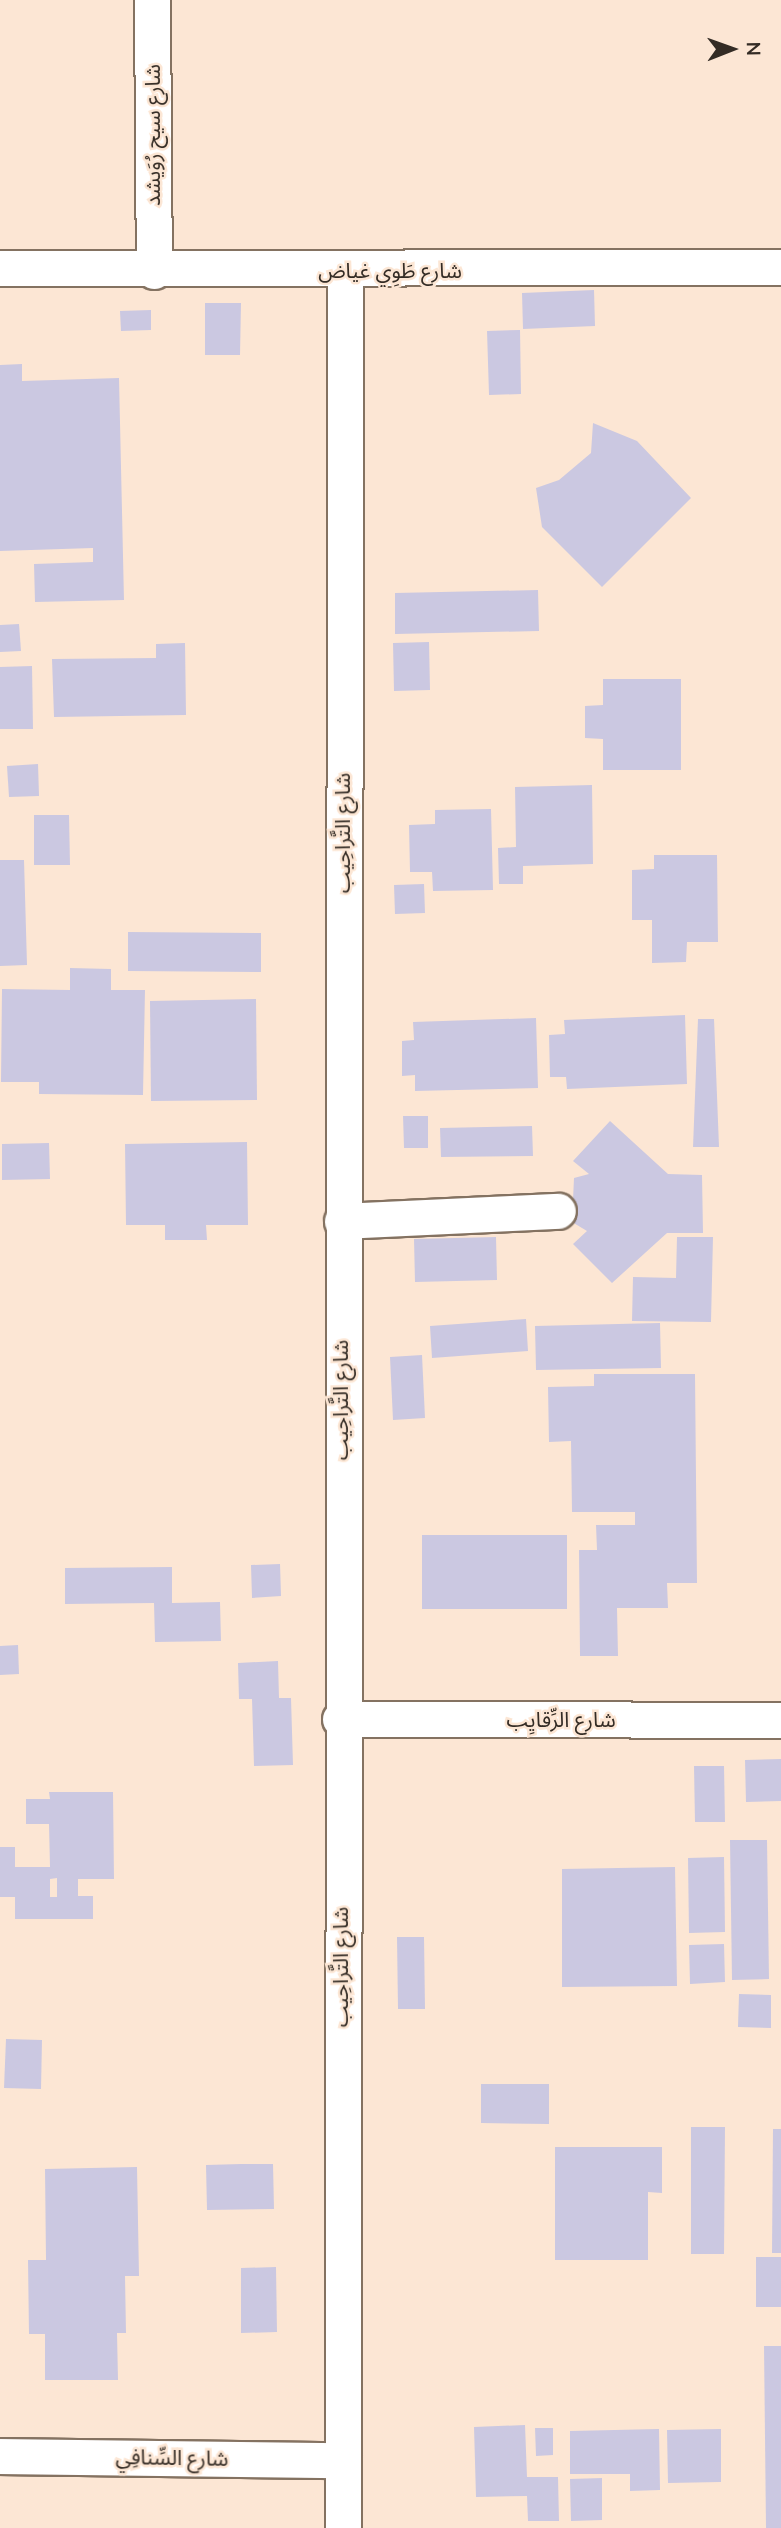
<!DOCTYPE html>
<html>
<head>
<meta charset="utf-8">
<style>
	body { margin:0 }
	#map { position:relative; width:781px; height:2528px; overflow:hidden; background:#fce6d4; font-family:"Nunito Sans","Noto Sans Arabic",sans-serif }
	div>[style] { position:absolute }
	[style*='--x'] { left:calc(var(--x)*1px); top:calc(var(--y)*1px); width:calc(var(--w)*1px); rotate:calc(var(--a)*1deg) }
	.building>* { inset:0; background:#cbc8e1 }
	.roads { filter:drop-shadow(2px 0 #847261) drop-shadow(-2px 0 #847261) drop-shadow(0 2px #847261) drop-shadow(0 -2px #847261) }
	.minor>* { height:35px; margin:-17.5px; padding:0 17.5px; transform-origin:17.5px; border-radius:17.5px; background:#fff }
	span { translate:-50% -50%; white-space:nowrap; text-align:center; line-height:1.15; -webkit-text-stroke:5px #fce6d4; paint-order:stroke }
	.street-label { font-size:21px; color:#342c25 }
	.north { position:absolute; left:697px; top:14px; width:70px; height:70px; -webkit-text-stroke:5px #fce6d4; paint-order:stroke; rotate:89deg; font-size:19px; font-weight:700; line-height:28px; text-align:center; color:#342c25 }
	.north::after { content:''; display:block; margin:auto; width:24px; height:32px; background:#342c25; clip-path:polygon(50% 0,100% 100%,50% 72%,0 100%) }
</style>
</head>
<body>
<div id="map">
	<div class="building">
		<div style="clip-path:polygon(594px 290px,595px 326px,523px 329px,522px 293px)"></div>
		<div style="clip-path:polygon(205px 303px,241px 303px,240px 355px,205px 355px)"></div>
		<div style="clip-path:polygon(151px 310px,151px 330px,121px 331px,120px 311px)"></div>
		<div style="clip-path:polygon(520px 330px,521px 394px,489px 395px,487px 331px)"></div>
		<div style="clip-path:polygon(22px 364px,22px 381px,119px 378px,124px 600px,35px 602px,34px 564px,93px 562px,93px 548px,0 551px,0 365px)"></div>
		<div style="clip-path:polygon(593px 423px,637px 441px,691px 498px,602px 587px,542px 527px,536px 488px,559px 480px,591px 453px)"></div>
		<div style="clip-path:polygon(538px 590px,539px 631px,395px 634px,395px 593px)"></div>
		<div style="clip-path:polygon(19px 624px,21px 651px,0 652px,0 625px)"></div>
		<div style="clip-path:polygon(429px 642px,430px 690px,394px 691px,393px 643px)"></div>
		<div style="clip-path:polygon(185px 643px,186px 715px,54px 717px,52px 659px,156px 658px,156px 644px)"></div>
		<div style="clip-path:polygon(32px 666px,33px 729px,0 729px,0 667px)"></div>
		<div style="clip-path:polygon(603px 679px,681px 679px,681px 770px,603px 770px,603px 739px,585px 738px,585px 706px,603px 705px)"></div>
		<div style="clip-path:polygon(38px 764px,39px 796px,9px 797px,7px 766px)"></div>
		<div style="clip-path:polygon(592px 785px,593px 864px,523px 866px,523px 884px,499px 884px,498px 848px,516px 847px,515px 787px)"></div>
		<div style="clip-path:polygon(491px 809px,493px 890px,433px 891px,432px 872px,410px 872px,409px 825px,435px 824px,435px 810px)"></div>
		<div style="clip-path:polygon(34px 815px,69px 815px,70px 865px,34px 865px)"></div>
		<div style="clip-path:polygon(654px 855px,717px 855px,718px 942px,687px 942px,686px 962px,652px 963px,652px 920px,632px 920px,632px 870px,654px 869px)"></div>
		<div style="clip-path:polygon(0 860px,24px 860px,27px 965px,0 966px)"></div>
		<div style="clip-path:polygon(424px 884px,425px 913px,395px 914px,394px 885px)"></div>
		<div style="clip-path:polygon(128px 932px,261px 933px,261px 972px,128px 971px)"></div>
		<div style="clip-path:polygon(70px 968px,111px 969px,111px 990px,145px 990px,143px 1095px,39px 1094px,39px 1082px,1px 1082px,2px 989px,70px 990px)"></div>
		<div style="clip-path:polygon(256px 999px,257px 1100px,151px 1101px,150px 1001px)"></div>
		<div style="clip-path:polygon(685px 1015px,687px 1084px,567px 1089px,566px 1077px,550px 1077px,549px 1035px,565px 1034px,564px 1020px)"></div>
		<div style="clip-path:polygon(536px 1018px,538px 1088px,415px 1091px,415px 1075px,402px 1076px,402px 1041px,414px 1040px,413px 1022px)"></div>
		<div style="clip-path:polygon(698px 1019px,714px 1019px,719px 1147px,693px 1147px)"></div>
		<div style="clip-path:polygon(403px 1116px,428px 1116px,428px 1148px,404px 1148px)"></div>
		<div style="clip-path:polygon(610px 1121px,668px 1174px,702px 1175px,703px 1233px,667px 1233px,612px 1283px,573px 1244px,587px 1231px,572px 1222px,574px 1178px,589px 1174px,573px 1161px)"></div>
		<div style="clip-path:polygon(532px 1126px,533px 1156px,441px 1157px,440px 1128px)"></div>
		<div style="clip-path:polygon(247px 1142px,248px 1225px,206px 1225px,207px 1240px,165px 1240px,165px 1225px,126px 1225px,125px 1144px)"></div>
		<div style="clip-path:polygon(49px 1143px,50px 1179px,2px 1180px,2px 1144px)"></div>
		<div style="clip-path:polygon(496px 1237px,497px 1280px,415px 1282px,414px 1239px)"></div>
		<div style="clip-path:polygon(677px 1237px,713px 1237px,711px 1322px,632px 1321px,633px 1277px,676px 1278px)"></div>
		<div style="clip-path:polygon(526px 1319px,528px 1351px,432px 1358px,430px 1326px)"></div>
		<div style="clip-path:polygon(660px 1323px,661px 1368px,536px 1370px,535px 1326px)"></div>
		<div style="clip-path:polygon(422px 1355px,425px 1418px,393px 1420px,390px 1357px)"></div>
		<div style="clip-path:polygon(594px 1374px,695px 1374px,697px 1583px,667px 1583px,668px 1608px,617px 1608px,618px 1656px,580px 1656px,579px 1550px,597px 1550px,596px 1525px,635px 1525px,635px 1512px,572px 1512px,571px 1441px,549px 1442px,548px 1387px,594px 1386px)"></div>
		<div style="clip-path:polygon(422px 1535px,567px 1535px,567px 1609px,422px 1609px)"></div>
		<div style="clip-path:polygon(280px 1564px,281px 1596px,252px 1598px,251px 1565px)"></div>
		<div style="clip-path:polygon(172px 1567px,172px 1603px,220px 1602px,221px 1641px,155px 1642px,154px 1603px,65px 1604px,65px 1568px)"></div>
		<div style="clip-path:polygon(18px 1645px,19px 1674px,0 1675px,0 1646px)"></div>
		<div style="clip-path:polygon(278px 1661px,279px 1698px,291px 1698px,293px 1765px,254px 1766px,252px 1699px,239px 1699px,238px 1663px)"></div>
		<div style="clip-path:polygon(781px 1759px,781px 1801px,746px 1802px,745px 1760px)"></div>
		<div style="clip-path:polygon(694px 1766px,724px 1766px,725px 1822px,695px 1822px)"></div>
		<div style="clip-path:polygon(evenodd,49px 1792px,113px 1792px,114px 1879px,78px 1879px,78px 1896px,93px 1896px,93px 1919px,15px 1919px,15px 1897px,0 1897px,0 1847px,15px 1847px,15px 1867px,50px 1867px,49px 1824px,26px 1824px,26px 1799px,50px 1799px,49px 1792px,57px 1878px,57px 1897px,50px 1897px,50px 1879px,57px 1878px)"></div>
		<div style="clip-path:polygon(730px 1840px,767px 1840px,769px 1979px,732px 1980px)"></div>
		<div style="clip-path:polygon(724px 1857px,725px 1932px,689px 1933px,688px 1858px)"></div>
		<div style="clip-path:polygon(675px 1867px,677px 1986px,562px 1987px,562px 1869px)"></div>
		<div style="clip-path:polygon(397px 1937px,424px 1937px,425px 2009px,398px 2009px)"></div>
		<div style="clip-path:polygon(724px 1944px,725px 1982px,690px 1984px,689px 1945px)"></div>
		<div style="clip-path:polygon(739px 1994px,771px 1995px,771px 2028px,738px 2027px)"></div>
		<div style="clip-path:polygon(6px 2039px,42px 2040px,41px 2089px,4px 2088px)"></div>
		<div style="clip-path:polygon(481px 2084px,549px 2084px,549px 2124px,481px 2123px)"></div>
		<div style="clip-path:polygon(691px 2127px,725px 2127px,724px 2254px,691px 2254px)"></div>
		<div style="clip-path:polygon(773px 2129px,781px 2129px,781px 2253px,772px 2253px)"></div>
		<div style="clip-path:polygon(555px 2147px,662px 2147px,662px 2193px,648px 2192px,648px 2260px,555px 2260px)"></div>
		<div style="clip-path:polygon(241px 2164px,273px 2164px,274px 2209px,207px 2210px,206px 2165px)"></div>
		<div style="clip-path:polygon(137px 2167px,139px 2276px,125px 2276px,126px 2333px,117px 2333px,118px 2380px,45px 2380px,45px 2334px,29px 2334px,28px 2260px,46px 2260px,45px 2169px)"></div>
		<div style="clip-path:polygon(756px 2257px,781px 2257px,781px 2307px,756px 2307px)"></div>
		<div style="clip-path:polygon(276px 2267px,277px 2332px,241px 2333px,241px 2268px)"></div>
		<div style="clip-path:polygon(764px 2346px,781px 2346px,781px 2528px,766px 2528px)"></div>
		<div style="clip-path:polygon(525px 2425px,527px 2477px,558px 2477px,559px 2521px,528px 2521px,527px 2496px,476px 2497px,474px 2427px)"></div>
		<div style="clip-path:polygon(535px 2428px,553px 2428px,553px 2455px,536px 2456px)"></div>
		<div style="clip-path:polygon(659px 2429px,660px 2490px,630px 2491px,630px 2474px,570px 2474px,570px 2431px)"></div>
		<div style="clip-path:polygon(721px 2429px,721px 2482px,668px 2483px,667px 2430px)"></div>
		<div style="clip-path:polygon(602px 2478px,602px 2520px,571px 2521px,570px 2479px)"></div>
	</div>
	<div class="roads">
		<div class="minor">
			<div style="--x:152;--y:0;--w:271;--a:89.6"></div>
			<div style="--x:0;--y:268;--w:781;--a:-0.07"></div>
			<div style="--x:342;--y:1221;--w:216;--a:-2.7"></div>
			<div style="--x:340;--y:1719;--w:441;--a:0.1"></div>
			<div style="--x:0;--y:2456;--w:343;--a:0.7"></div>
			<div style="--x:343;--y:2528;--w:2256;--a:-89.95"></div>
		</div>
	</div>
	<div class="street-label">
		<span style="left:153px;top:135px;rotate:-90deg">شارع سيح رُوَيشد</span>
		<span style="left:390px;top:271px">شارع طَوِي غياض</span>
		<span style="left:343px;top:833px;rotate:-90deg">شارع التَّراحِيب</span>
		<span style="left:341px;top:1400px;rotate:-90deg">شارع التَّراحِيب</span>
		<span style="left:561px;top:1720px">شارع الرِّقايِب</span>
		<span style="left:341px;top:1967px;rotate:-90deg">شارع التَّراحِيب</span>
		<span style="left:172px;top:2458px;rotate:1deg">شارع السِّنافِي</span>
	</div>
	<div class="north">N</div>
</div>
</body>
</html>
